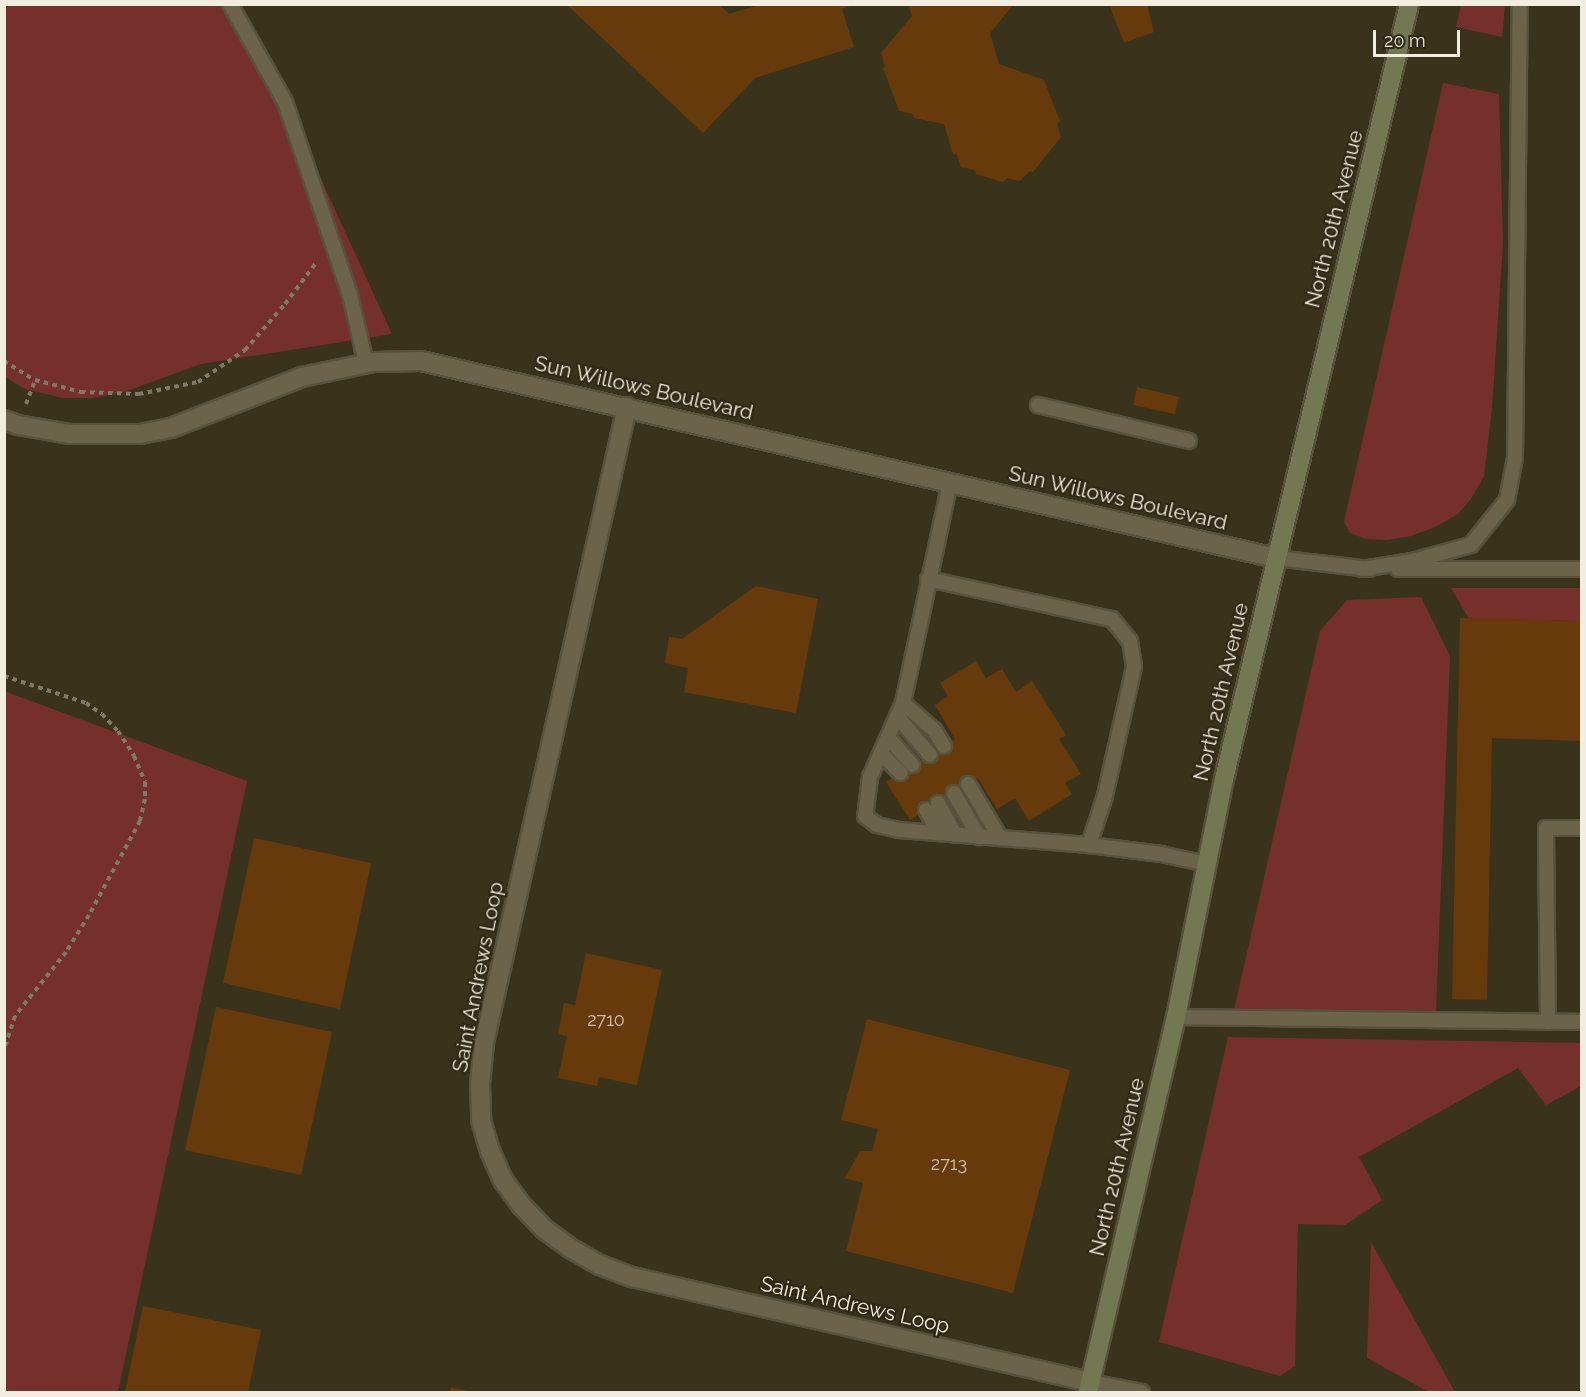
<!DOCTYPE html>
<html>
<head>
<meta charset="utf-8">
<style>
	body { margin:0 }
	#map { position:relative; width:1586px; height:1397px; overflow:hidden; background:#3a331b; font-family:Raleway,sans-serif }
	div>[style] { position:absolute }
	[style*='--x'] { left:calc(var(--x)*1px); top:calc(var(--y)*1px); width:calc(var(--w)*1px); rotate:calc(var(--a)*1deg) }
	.green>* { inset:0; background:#76302c }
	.building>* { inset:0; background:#673a0b }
	.path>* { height:4px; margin-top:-2px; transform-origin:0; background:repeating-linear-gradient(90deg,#7f7965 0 4.5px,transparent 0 9px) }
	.roads { filter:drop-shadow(2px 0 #57523d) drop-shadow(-2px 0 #57523d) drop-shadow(0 2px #57523d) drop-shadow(0 -2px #57523d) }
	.service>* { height:14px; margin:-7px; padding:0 7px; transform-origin:7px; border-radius:7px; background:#6b644a }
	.minor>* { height:18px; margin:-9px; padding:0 9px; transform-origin:9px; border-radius:9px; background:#6b644a }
	.tertiary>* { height:18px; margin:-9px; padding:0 9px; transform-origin:9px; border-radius:9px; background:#6b644a }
	.secondary>* { height:18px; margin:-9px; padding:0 9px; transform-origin:9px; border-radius:9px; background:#737752 }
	span { translate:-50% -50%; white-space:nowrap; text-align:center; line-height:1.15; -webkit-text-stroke:4.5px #2f2912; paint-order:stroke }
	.number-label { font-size:18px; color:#cec0aa }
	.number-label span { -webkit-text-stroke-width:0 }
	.street-label { font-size:21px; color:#f1eddf }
	.frame { position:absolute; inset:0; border:6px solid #f1eddf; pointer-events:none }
	.scale { position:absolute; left:1373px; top:30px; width:87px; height:27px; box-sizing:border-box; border:3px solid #f1eddf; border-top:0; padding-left:8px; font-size:18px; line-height:21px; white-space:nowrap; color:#f1eddf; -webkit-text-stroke:4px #2f2912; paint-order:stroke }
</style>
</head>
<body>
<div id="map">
	<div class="green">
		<div style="clip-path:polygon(5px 5px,241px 5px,392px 334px,201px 364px,121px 393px,92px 398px,63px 398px,25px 389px,5px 377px)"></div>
		<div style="clip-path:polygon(1461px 5px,1505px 5px,1502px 37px,1456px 27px)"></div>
		<div style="clip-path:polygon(1443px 83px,1499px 94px,1503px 243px,1492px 408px,1484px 476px,1471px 499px,1458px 514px,1435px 527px,1411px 536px,1387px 540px,1366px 539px,1350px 533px,1344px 522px)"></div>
		<div style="clip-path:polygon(1451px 588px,1581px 588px,1581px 621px,1469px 619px)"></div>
		<div style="clip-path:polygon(1421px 597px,1450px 656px,1436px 1011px,1234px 1010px,1320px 631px,1347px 600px)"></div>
		<div style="clip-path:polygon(4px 691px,247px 781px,118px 1392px,5px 1392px)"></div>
		<div style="clip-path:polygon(1228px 1037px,1581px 1043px,1581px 1086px,1546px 1105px,1518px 1068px,1359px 1157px,1382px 1200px,1345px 1225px,1298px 1224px,1295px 1366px,1280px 1376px,1159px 1342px)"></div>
		<div style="clip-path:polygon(1371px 1242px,1455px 1392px,1429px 1392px,1367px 1358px)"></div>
	</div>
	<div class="building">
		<div style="clip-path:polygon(566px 4px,719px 4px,729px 14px,762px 4px,856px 4px,842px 9px,854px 47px,755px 78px,703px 133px)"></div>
		<div style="clip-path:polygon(908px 4px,1014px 4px,990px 33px,999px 64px,1044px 80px,1060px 121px,1057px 124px,1061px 137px,1033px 172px,1030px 171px,1020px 181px,1007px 178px,1003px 182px,976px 174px,975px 170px,961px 167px,957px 155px,953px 154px,944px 124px,914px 118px,913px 114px,899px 111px,883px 68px,885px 66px,881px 53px,912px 16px)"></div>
		<div style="clip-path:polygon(1109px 4px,1147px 4px,1154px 32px,1124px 43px)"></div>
		<div style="clip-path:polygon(1137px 387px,1179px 397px,1175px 414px,1133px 405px)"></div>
		<div style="clip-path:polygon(756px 586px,818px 599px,796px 713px,684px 692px,688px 668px,665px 663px,669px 637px,682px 639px)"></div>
		<div style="clip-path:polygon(1460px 618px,1582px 621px,1582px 741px,1492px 738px,1487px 1000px,1452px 999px)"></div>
		<div style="clip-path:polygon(976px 661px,986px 678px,1002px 669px,1016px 692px,1032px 681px,1066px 735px,1059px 739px,1081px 774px,1065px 783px,1072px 794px,1029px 821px,1015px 798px,997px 809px,978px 778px,910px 820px,886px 782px,955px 739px,935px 705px,948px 696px,940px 683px)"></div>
		<div style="clip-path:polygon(254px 838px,371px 863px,340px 1009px,223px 983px)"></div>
		<div style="clip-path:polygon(586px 953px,662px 970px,637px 1085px,599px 1077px,597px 1086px,558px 1078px,567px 1036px,558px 1034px,564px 1003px,575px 1005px)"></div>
		<div style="clip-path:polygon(216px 1007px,332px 1032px,301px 1175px,185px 1150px)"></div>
		<div style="clip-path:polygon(867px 1019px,1070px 1070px,1013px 1293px,846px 1251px,863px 1183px,845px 1178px,860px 1151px,872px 1151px,878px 1129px,841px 1120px)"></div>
		<div style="clip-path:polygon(143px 1306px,261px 1330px,248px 1392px,125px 1392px)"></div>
		<div style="clip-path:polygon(451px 1387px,472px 1392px,450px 1392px)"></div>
	</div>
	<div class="path">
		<div style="--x:4;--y:361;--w:36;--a:32"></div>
		<div style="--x:35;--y:380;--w:48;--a:14.6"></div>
		<div style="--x:81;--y:392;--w:58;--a:2"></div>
		<div style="--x:139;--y:394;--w:60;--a:-11.5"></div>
		<div style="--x:198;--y:382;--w:57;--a:-34.2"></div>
		<div style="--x:245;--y:350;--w:61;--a:-49"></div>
		<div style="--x:285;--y:304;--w:51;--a:-52.9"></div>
		<div style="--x:26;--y:404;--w:26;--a:-69"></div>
		<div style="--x:4;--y:676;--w:86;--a:18.2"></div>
		<div style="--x:86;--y:703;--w:19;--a:35"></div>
		<div style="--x:102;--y:714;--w:23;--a:47"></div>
		<div style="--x:118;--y:731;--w:30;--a:57"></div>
		<div style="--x:134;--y:756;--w:28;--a:67"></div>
		<div style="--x:145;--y:782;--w:17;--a:90"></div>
		<div style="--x:145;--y:799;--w:23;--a:103"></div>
		<div style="--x:140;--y:821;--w:107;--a:118.5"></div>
		<div style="--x:89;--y:915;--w:44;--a:121.9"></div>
		<div style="--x:66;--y:952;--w:82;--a:128.6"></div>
		<div style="--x:15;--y:1016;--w:36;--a:108"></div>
	</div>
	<div class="roads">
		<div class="service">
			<div style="--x:230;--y:4;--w:112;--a:60.7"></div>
			<div style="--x:285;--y:102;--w:204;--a:71.4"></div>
			<div style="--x:350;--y:295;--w:70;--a:76.8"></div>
			<div style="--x:1038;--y:405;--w:155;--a:13.4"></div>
			<div style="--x:950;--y:482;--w:226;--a:102"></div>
			<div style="--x:903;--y:703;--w:81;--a:114"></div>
			<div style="--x:870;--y:777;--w:39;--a:97"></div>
			<div style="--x:865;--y:816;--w:15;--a:37"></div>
			<div style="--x:877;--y:825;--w:23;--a:13"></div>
			<div style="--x:899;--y:830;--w:191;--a:4.5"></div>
			<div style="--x:1276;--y:558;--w:94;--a:6.7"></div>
			<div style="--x:1362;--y:569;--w:51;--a:-9.1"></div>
			<div style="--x:1412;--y:561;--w:61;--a:-15.2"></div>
			<div style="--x:1471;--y:545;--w:58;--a:-51.3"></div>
			<div style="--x:1507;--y:500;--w:43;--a:-79.2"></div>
			<div style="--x:1515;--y:458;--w:454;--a:-89.4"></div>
			<div style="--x:1398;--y:569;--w:184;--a:0"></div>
			<div style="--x:928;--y:579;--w:188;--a:12.3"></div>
			<div style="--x:1112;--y:619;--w:28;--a:51"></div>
			<div style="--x:1130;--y:641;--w:26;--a:81"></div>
			<div style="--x:1134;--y:667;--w:132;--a:102.7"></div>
			<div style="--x:1105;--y:796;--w:52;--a:108.1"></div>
			<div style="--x:1089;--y:845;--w:73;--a:7.1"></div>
			<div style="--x:1161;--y:854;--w:47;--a:12.3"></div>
			<div style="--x:903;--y:703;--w:41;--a:41.1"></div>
			<div style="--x:934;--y:730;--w:19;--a:58"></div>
			<div style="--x:897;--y:716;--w:51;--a:49.8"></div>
			<div style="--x:888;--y:737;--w:37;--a:49"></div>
			<div style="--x:881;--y:753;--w:28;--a:46"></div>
			<div style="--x:968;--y:784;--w:63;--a:59.3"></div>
			<div style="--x:954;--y:793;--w:51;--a:60.4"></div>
			<div style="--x:938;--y:803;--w:36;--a:62"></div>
			<div style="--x:926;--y:810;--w:27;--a:59"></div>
			<div style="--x:1176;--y:1017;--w:406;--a:0.7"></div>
			<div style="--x:1548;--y:1022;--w:194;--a:-90.6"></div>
			<div style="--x:1546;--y:828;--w:36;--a:0"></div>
			<div style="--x:1090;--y:1382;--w:53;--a:10.9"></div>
		</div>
		<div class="minor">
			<div style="--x:627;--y:407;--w:652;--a:102.67"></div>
			<div style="--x:484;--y:1043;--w:41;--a:95.6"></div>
			<div style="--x:480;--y:1084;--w:36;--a:88"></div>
			<div style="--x:481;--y:1120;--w:32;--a:74"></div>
			<div style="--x:490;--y:1151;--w:32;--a:66"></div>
			<div style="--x:503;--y:1180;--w:32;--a:54"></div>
			<div style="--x:522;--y:1206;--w:32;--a:46"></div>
			<div style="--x:544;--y:1229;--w:32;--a:36"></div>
			<div style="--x:570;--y:1248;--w:34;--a:30"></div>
			<div style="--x:600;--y:1265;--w:34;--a:21"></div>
			<div style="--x:632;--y:1277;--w:470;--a:12.9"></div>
		</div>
		<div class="tertiary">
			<div style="--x:4;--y:420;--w:15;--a:20"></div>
			<div style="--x:18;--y:425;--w:53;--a:9.8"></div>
			<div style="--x:70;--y:434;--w:70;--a:0"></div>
			<div style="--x:140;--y:434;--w:32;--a:-11"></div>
			<div style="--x:171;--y:428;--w:141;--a:-21.3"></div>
			<div style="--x:302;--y:377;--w:73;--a:-11.9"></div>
			<div style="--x:373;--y:362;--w:48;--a:-1.2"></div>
			<div style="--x:421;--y:361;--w:877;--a:12.98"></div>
		</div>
		<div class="secondary">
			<div style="--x:1088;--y:1392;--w:385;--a:-76.8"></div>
			<div style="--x:1176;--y:1017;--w:243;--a:-78.6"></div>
			<div style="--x:1224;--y:779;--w:797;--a:-76.57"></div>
		</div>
	</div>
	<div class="number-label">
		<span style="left:606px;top:1020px">2710</span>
		<span style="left:949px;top:1164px">2713</span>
	</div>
	<div class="street-label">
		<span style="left:1334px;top:219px;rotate:-76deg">North 20th Avenue</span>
		<span style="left:644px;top:388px;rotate:13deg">Sun Willows Boulevard</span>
		<span style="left:1118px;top:498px;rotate:13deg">Sun Willows Boulevard</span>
		<span style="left:1221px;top:692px;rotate:-77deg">North 20th Avenue</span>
		<span style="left:478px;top:977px;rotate:-79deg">Saint Andrews Loop</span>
		<span style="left:1117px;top:1167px;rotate:-77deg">North 20th Avenue</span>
		<span style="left:855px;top:1305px;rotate:13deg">Saint Andrews Loop</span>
	</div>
	<div class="frame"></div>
	<div class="scale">20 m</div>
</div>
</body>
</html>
